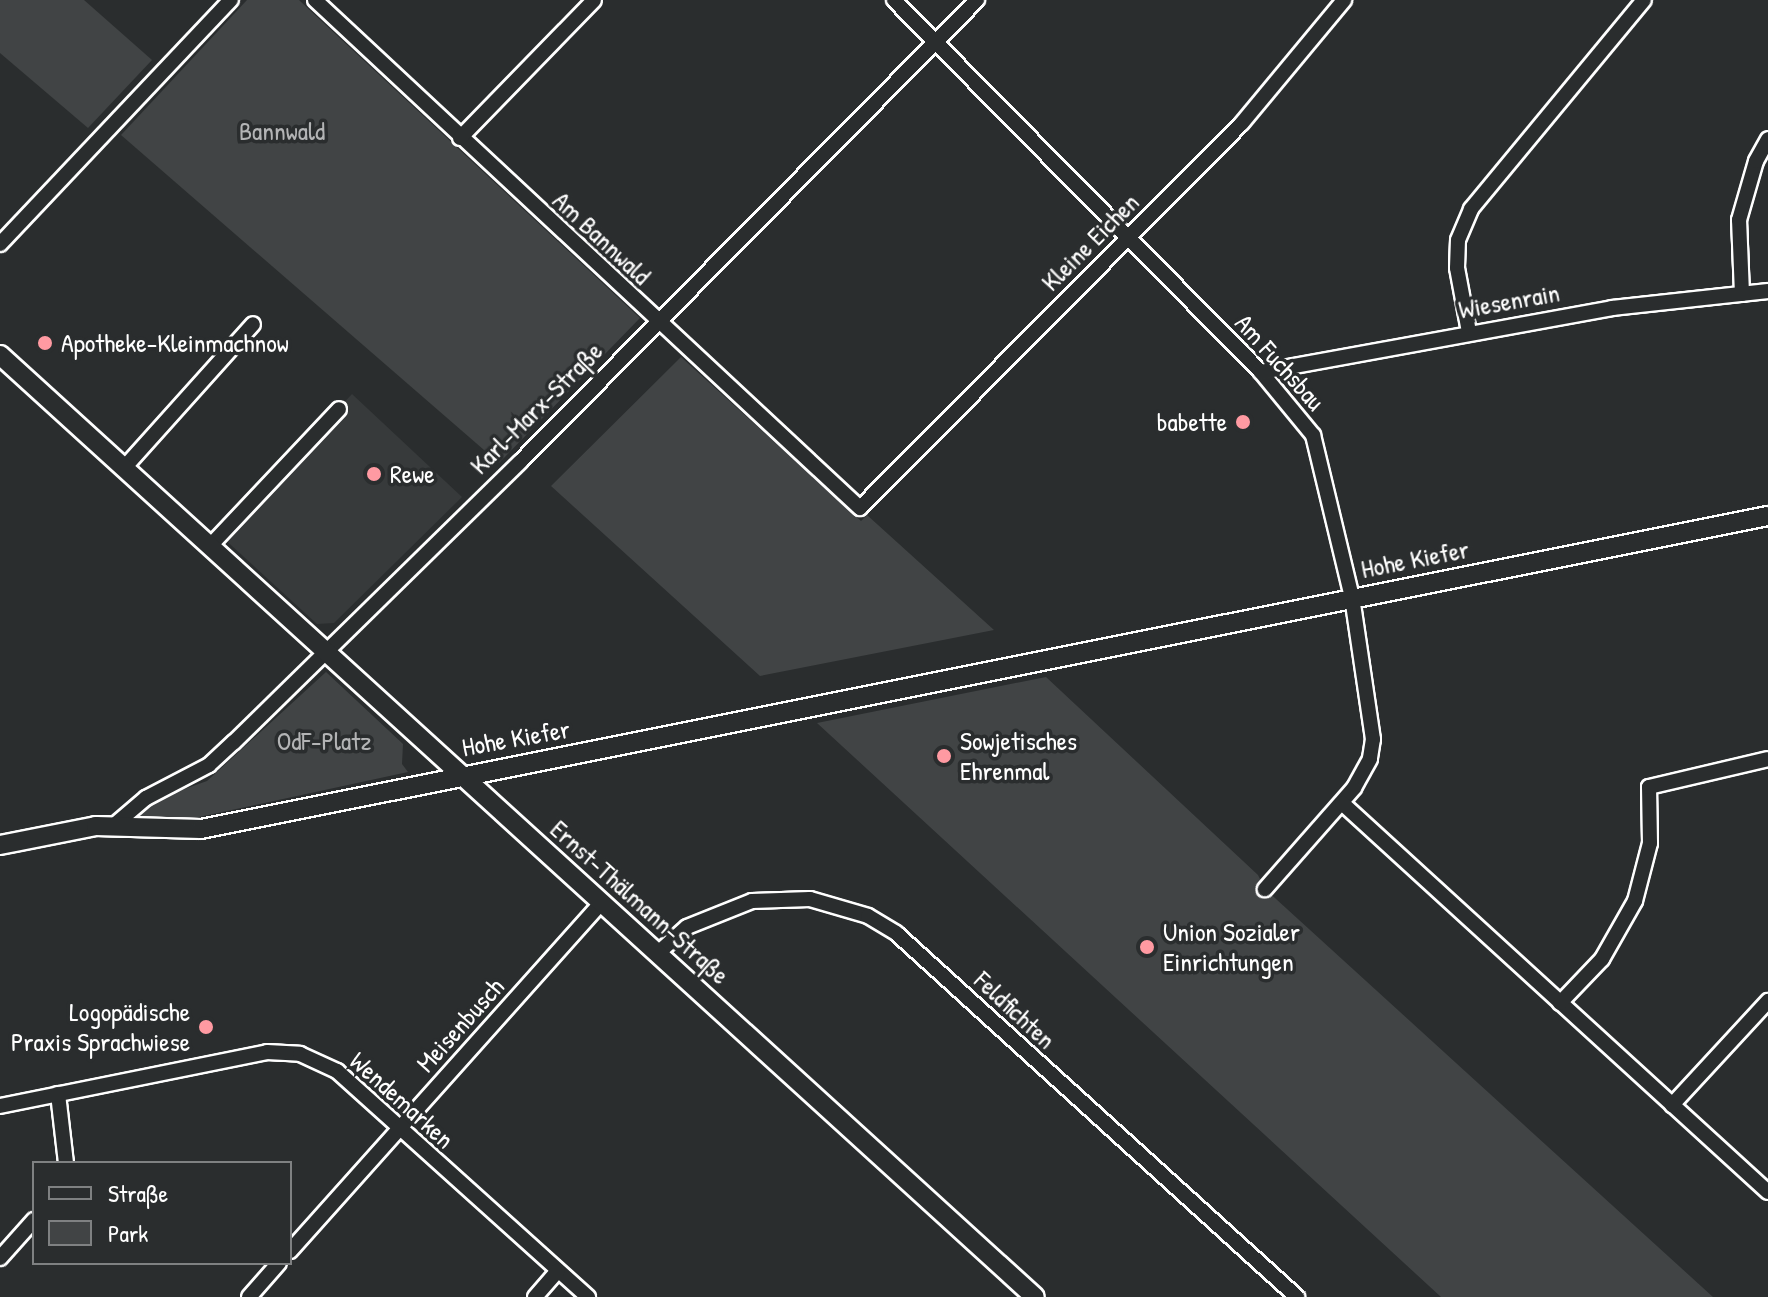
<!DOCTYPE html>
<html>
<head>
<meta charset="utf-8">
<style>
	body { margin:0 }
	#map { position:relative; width:1768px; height:1297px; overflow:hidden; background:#2a2d2e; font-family:"Patrick Hand",sans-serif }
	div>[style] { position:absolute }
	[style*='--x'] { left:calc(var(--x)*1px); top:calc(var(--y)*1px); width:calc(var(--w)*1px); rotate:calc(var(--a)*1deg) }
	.built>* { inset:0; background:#373a3b }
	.green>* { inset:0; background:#414445 }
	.roads { filter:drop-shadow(2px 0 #fff) drop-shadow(-2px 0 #fff) drop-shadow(0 2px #fff) drop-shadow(0 -2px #fff) }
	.minor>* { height:14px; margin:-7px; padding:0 7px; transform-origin:7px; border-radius:7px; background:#2a2d2e }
	.tertiary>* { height:18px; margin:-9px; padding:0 9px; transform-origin:9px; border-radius:9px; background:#2a2d2e }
	.dots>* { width:22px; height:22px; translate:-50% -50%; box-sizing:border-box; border:4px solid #2a2d2e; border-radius:50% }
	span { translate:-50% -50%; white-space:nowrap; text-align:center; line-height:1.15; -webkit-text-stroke:7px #2a2d2e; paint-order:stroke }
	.park-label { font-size:26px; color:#b3b4b5 }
	.street-label { font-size:26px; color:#fff }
	.poi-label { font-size:26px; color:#fff }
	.left { translate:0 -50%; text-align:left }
	.right { translate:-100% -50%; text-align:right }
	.legend { position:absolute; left:32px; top:1161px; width:260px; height:104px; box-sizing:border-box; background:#2a2d2e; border:2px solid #7f8182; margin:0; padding:10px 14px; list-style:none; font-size:24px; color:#fff }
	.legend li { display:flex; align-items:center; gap:16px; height:40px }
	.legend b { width:40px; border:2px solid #7f8182 }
</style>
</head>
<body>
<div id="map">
	<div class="built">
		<div style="clip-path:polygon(352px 394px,462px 497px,334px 623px,317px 624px,220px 535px)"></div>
	</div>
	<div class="green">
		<div style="clip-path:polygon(0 0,84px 0,152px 60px,88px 128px,0 53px)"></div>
		<div style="clip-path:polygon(247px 0,299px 0,640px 318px,499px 463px,121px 135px)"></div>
		<div style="clip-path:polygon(681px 357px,861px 521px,867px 515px,994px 630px,760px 676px,551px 486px)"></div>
		<div style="clip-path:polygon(326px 672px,403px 744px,402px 764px,408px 772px,199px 817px,131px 818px,151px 801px,207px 781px)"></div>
		<div style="clip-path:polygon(1046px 677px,1258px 875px,1265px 889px,1713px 1297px,1441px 1297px,817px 723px)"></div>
	</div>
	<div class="roads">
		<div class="minor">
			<div style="--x:315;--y:0;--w:745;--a:42.99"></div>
			<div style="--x:860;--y:508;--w:542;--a:-45.22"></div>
			<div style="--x:1242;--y:123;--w:160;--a:-50.3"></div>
			<div style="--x:894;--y:0;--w:523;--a:45.39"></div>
			<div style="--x:1261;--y:372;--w:82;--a:50.5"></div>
			<div style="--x:1313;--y:435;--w:167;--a:76.5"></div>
			<div style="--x:1352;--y:597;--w:144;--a:81.6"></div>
			<div style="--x:1373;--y:739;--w:20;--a:99"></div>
			<div style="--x:1370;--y:759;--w:33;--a:119"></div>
			<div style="--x:1354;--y:788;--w:135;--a:131.4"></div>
			<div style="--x:460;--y:138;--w:192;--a:-45.8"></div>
			<div style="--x:0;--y:244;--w:336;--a:-46.6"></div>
			<div style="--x:1742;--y:294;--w:74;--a:-92.3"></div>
			<div style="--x:1739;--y:220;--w:61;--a:-73.9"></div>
			<div style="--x:1756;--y:161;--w:25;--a:-61"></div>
			<div style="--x:1469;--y:332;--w:65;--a:-100.6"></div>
			<div style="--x:1457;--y:268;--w:28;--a:-88"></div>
			<div style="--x:1458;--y:240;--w:34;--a:-67"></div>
			<div style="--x:1471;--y:209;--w:271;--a:-50.4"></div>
			<div style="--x:1261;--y:372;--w:357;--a:-10.3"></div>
			<div style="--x:1612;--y:308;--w:157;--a:-6.2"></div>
			<div style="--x:124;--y:468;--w:193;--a:-48.1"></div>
			<div style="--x:210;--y:546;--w:188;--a:-46.7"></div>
			<div style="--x:1342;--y:803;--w:577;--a:42.4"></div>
			<div style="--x:112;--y:827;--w:45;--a:-40.5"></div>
			<div style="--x:146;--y:798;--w:71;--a:-27.6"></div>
			<div style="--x:209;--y:765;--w:34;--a:-43"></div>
			<div style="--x:234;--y:742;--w:400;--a:-44.4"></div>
			<div style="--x:520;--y:462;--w:650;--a:-45.31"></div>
			<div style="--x:657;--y:954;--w:40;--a:-42"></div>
			<div style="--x:687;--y:927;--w:70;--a:-21.8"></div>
			<div style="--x:752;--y:901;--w:58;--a:-2"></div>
			<div style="--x:810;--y:899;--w:60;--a:16.3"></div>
			<div style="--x:868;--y:916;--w:33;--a:31"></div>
			<div style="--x:896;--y:933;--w:542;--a:42.23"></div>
			<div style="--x:1560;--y:1003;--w:61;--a:-46.3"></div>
			<div style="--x:1602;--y:959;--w:67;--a:-60.4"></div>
			<div style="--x:1635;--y:901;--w:60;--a:-75.5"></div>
			<div style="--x:1650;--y:843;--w:56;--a:-91"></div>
			<div style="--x:1649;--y:787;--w:122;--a:-13.2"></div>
			<div style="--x:58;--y:1094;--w:69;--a:83.4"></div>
			<div style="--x:1672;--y:1105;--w:142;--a:-47.3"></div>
			<div style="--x:0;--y:1106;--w:272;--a:-11.4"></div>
			<div style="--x:267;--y:1052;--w:33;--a:3"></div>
			<div style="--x:300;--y:1054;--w:41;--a:24.7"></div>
			<div style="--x:337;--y:1071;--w:338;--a:42"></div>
			<div style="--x:290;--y:1251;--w:467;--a:-48.2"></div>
			<div style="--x:0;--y:1258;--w:51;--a:-48.2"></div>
			<div style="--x:249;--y:1297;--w:45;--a:-48.6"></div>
			<div style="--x:535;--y:1297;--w:35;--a:-49"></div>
		</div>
		<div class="tertiary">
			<div style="--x:0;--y:355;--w:1399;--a:42.31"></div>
			<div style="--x:0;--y:845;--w:98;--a:-11.2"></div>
			<div style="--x:96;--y:826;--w:105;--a:1.6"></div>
			<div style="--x:201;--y:829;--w:1598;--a:-11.3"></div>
		</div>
	</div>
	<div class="dots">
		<div style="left:45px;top:343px;background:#ff9aa2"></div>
		<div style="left:1243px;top:422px;background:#ff9aa2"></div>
		<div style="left:374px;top:474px;background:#ff9aa2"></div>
		<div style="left:944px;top:756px;background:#ff9aa2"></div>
		<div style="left:1147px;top:947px;background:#ff9aa2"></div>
		<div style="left:206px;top:1027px;background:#ff9aa2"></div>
	</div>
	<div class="park-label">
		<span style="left:282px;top:131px">Bannwald</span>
		<span style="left:324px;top:741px">OdF-Platz</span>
	</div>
	<div class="street-label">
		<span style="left:602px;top:238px;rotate:43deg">Am Bannwald</span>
		<span style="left:1090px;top:242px;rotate:-45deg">Kleine Eichen</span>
		<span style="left:1509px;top:301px;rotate:-10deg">Wiesenrain</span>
		<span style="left:1280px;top:362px;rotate:48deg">Am Fuchsbau</span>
		<span style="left:536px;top:408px;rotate:-45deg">Karl-Marx-Straße</span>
		<span style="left:1415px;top:559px;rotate:-11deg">Hohe Kiefer</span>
		<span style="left:516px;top:738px;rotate:-10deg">Hohe Kiefer</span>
		<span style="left:640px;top:902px;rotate:42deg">Ernst-Thälmann-Straße</span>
		<span style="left:1015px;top:1010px;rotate:43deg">Feldfichten</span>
		<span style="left:460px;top:1025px;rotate:-48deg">Meisenbusch</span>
		<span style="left:402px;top:1100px;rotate:42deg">Wendemarken</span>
	</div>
	<div class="poi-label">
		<span class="left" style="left:61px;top:343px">Apotheke-Kleinmachnow</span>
		<span class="right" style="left:1227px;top:422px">babette</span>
		<span class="left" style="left:390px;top:474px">Rewe</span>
		<span class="left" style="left:960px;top:756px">Sowjetisches<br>Ehrenmal</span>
		<span class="left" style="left:1163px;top:947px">Union Sozialer<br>Einrichtungen</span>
		<span class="right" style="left:190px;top:1027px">Logopädische<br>Praxis Sprachwiese</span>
	</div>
	<ul class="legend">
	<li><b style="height:10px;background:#2a2d2e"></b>Straße</li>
	<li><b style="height:22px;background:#414445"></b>Park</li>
	</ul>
</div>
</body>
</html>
